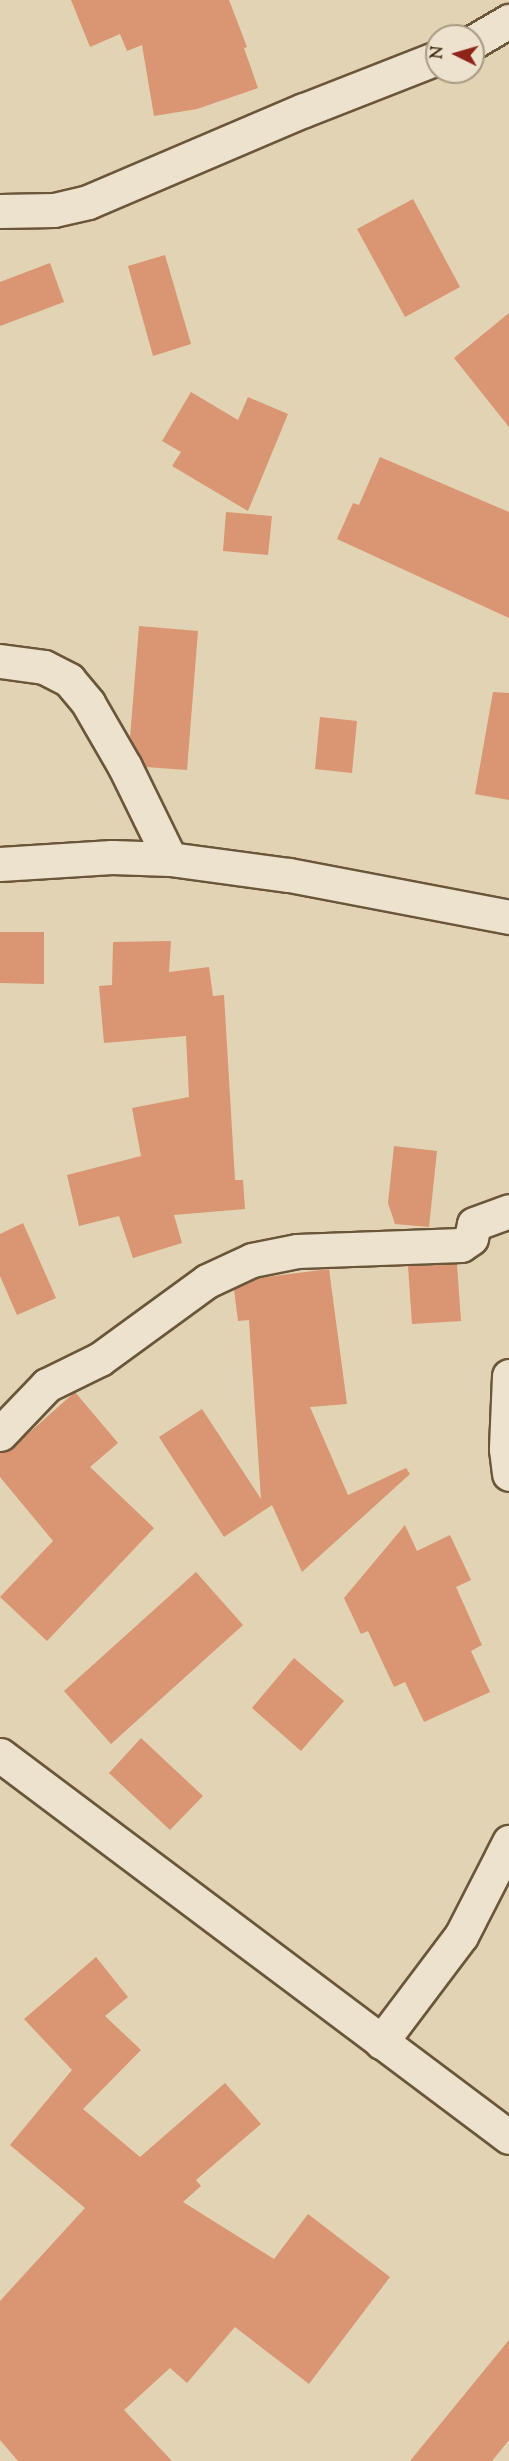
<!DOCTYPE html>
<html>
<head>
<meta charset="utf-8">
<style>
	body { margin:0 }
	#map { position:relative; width:509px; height:2461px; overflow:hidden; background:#e2d3b4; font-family:"Sorts Mill Goudy",serif }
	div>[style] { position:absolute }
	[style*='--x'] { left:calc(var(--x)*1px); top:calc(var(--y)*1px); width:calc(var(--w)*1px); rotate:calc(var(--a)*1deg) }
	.building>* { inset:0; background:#da9572 }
	.roads { filter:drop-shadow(2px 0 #6b563a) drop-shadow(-2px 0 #6b563a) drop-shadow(0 2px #6b563a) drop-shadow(0 -2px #6b563a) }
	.minor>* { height:33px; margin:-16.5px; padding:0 16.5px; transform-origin:16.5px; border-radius:16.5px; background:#ece2ce }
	span { translate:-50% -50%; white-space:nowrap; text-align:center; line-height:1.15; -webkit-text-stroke:4.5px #ece2ce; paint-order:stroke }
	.north { position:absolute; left:425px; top:24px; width:60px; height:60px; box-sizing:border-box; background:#ece2ce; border:2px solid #a89a83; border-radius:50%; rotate:275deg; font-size:16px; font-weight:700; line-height:24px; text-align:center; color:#432d12 }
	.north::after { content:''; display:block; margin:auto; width:21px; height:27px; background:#8f2418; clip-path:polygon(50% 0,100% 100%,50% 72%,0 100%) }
</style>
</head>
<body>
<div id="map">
	<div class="building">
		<div style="clip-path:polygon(71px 0,229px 0,247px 47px,244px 48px,258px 88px,197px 109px,154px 116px,142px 45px,127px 51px,120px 34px,90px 47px)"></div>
		<div style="clip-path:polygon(413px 199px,460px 287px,405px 317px,357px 229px)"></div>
		<div style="clip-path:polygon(165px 255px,191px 344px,153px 356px,128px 266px)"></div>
		<div style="clip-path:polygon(50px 263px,64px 302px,0 326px,0 282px)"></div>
		<div style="clip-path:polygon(509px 313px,509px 427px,454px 358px)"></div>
		<div style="clip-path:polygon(191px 392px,238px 420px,248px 397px,288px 414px,248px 511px,172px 466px,181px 452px,162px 441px)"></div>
		<div style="clip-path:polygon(380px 457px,509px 512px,509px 618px,337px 539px,353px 503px,359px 505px)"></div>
		<div style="clip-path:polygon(226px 512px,272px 516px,268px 555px,223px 551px)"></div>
		<div style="clip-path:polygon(139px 626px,198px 631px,187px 770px,146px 767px,130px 738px)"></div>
		<div style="clip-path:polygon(493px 692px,509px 693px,509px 800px,475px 794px)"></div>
		<div style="clip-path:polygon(320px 717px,357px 721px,352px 773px,315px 769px)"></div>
		<div style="clip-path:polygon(0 932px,44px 932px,44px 984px,0 983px)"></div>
		<div style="clip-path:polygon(171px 941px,169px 972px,209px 967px,213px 996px,224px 995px,235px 1180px,243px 1180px,245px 1209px,174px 1215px,182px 1243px,133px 1258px,119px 1216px,79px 1226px,67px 1175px,141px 1156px,132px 1108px,189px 1097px,186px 1036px,104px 1043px,99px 986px,112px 985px,113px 942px)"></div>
		<div style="clip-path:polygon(394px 1146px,437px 1151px,429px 1227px,395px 1224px,388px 1203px)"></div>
		<div style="clip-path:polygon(23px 1223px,56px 1298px,17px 1315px,0 1276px,0 1234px)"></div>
		<div style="clip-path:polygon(457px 1264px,461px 1321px,412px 1324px,408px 1266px)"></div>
		<div style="clip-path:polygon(329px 1269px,347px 1404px,310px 1407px,348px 1495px,406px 1468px,410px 1474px,302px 1572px,272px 1505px,224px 1537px,159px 1437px,202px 1409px,261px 1499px,249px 1320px,238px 1321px,234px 1289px,258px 1278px)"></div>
		<div style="clip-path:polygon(75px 1392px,118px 1443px,90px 1467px,154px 1528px,47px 1641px,0 1597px,53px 1541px,0 1477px,0 1452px,13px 1447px)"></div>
		<div style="clip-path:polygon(405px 1525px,417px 1551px,450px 1535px,471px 1580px,456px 1587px,482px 1645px,471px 1651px,490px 1692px,424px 1722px,405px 1682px,394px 1687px,368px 1631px,361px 1634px,344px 1598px)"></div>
		<div style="clip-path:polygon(196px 1572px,243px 1625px,111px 1744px,64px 1691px)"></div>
		<div style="clip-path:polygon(294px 1658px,344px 1701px,301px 1751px,252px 1708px)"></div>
		<div style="clip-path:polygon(141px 1738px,203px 1796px,170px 1830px,109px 1773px)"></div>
		<div style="clip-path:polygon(96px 1957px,128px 1997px,105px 2016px,141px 2050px,83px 2109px,140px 2157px,225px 2083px,261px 2124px,196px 2180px,201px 2186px,183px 2202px,274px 2259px,308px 2214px,390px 2277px,309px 2384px,235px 2327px,187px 2383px,170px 2368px,124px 2410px,172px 2461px,18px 2461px,0 2440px,0 2301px,85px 2208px,10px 2145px,72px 2070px,24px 2019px)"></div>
		<div style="clip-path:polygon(509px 2340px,509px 2440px,492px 2461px,410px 2461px)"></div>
	</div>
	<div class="roads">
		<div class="minor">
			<div style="--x:473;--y:42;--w:42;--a:-30.3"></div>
			<div style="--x:0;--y:211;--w:54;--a:-1.1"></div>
			<div style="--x:54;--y:210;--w:35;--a:-13"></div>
			<div style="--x:88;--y:202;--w:235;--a:-23.1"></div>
			<div style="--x:304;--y:110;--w:143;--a:-21.4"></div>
			<div style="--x:0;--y:661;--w:44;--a:7.8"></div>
			<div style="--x:44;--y:667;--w:28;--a:27"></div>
			<div style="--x:69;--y:680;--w:30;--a:50"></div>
			<div style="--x:88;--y:703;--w:74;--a:60"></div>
			<div style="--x:125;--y:767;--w:102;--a:63.9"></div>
			<div style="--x:0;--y:864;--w:112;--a:-3.6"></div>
			<div style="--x:112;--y:857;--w:58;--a:2"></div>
			<div style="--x:170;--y:859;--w:120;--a:7.7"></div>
			<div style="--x:289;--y:875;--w:224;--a:10.8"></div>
			<div style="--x:509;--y:1376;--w:73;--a:92.4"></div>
			<div style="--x:506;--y:1449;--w:25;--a:83"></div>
			<div style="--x:0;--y:1434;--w:68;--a:-46.2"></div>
			<div style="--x:47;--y:1385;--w:59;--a:-26.1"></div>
			<div style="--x:100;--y:1359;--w:132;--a:-36.1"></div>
			<div style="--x:207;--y:1281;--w:50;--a:-25"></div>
			<div style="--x:252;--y:1260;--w:46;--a:-11.3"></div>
			<div style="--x:297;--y:1251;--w:164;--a:-2.1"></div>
			<div style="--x:461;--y:1245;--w:12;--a:-35"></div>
			<div style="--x:471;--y:1238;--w:14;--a:-78"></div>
			<div style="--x:474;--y:1224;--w:37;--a:-20"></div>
			<div style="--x:0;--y:1755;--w:636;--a:36.89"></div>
			<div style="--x:381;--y:2042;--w:133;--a:-53"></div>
			<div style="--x:461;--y:1936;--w:106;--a:-62.9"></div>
		</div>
	</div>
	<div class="north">N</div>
</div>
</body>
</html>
